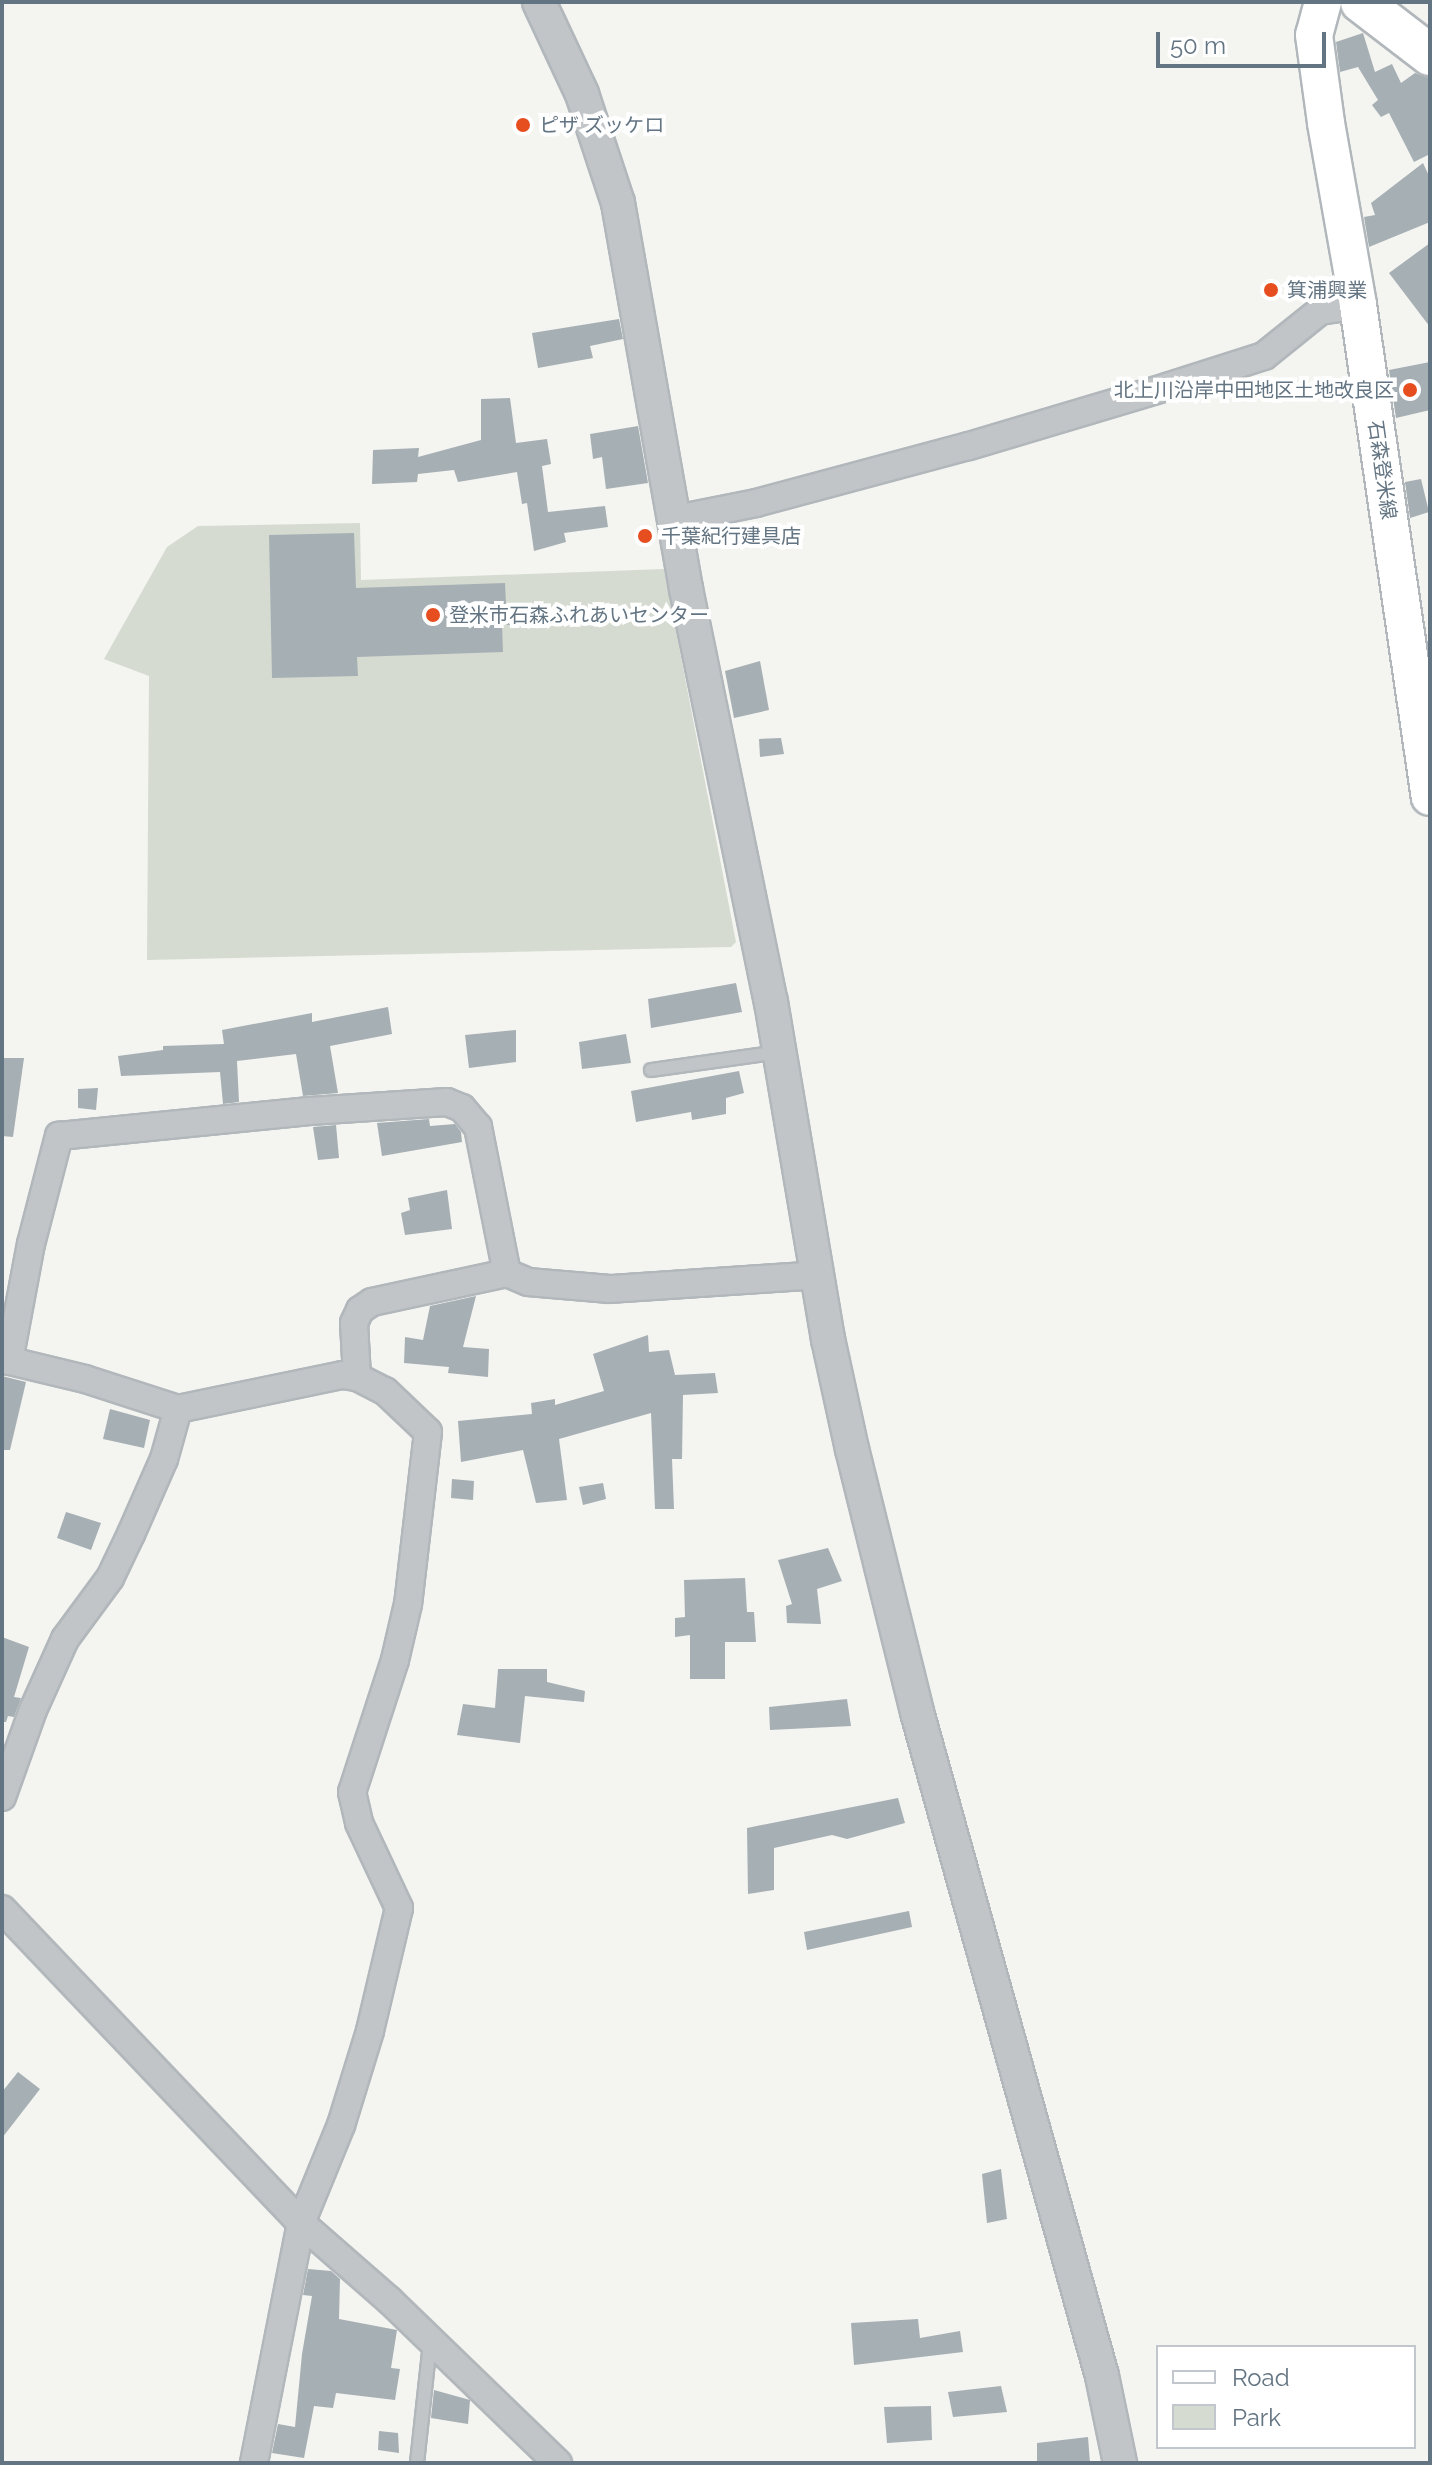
<!DOCTYPE html>
<html>
<head>
<meta charset="utf-8">
<style>
	body { margin:0 }
	#map { position:relative; width:1432px; height:2465px; overflow:hidden; background:#f4f4f0; font-family:Raleway,"Noto Sans JP",sans-serif }
	div>[style] { position:absolute }
	[style*='--x'] { left:calc(var(--x)*1px); top:calc(var(--y)*1px); width:calc(var(--w)*1px); rotate:calc(var(--a)*1deg) }
	.green>* { inset:0; background:#d5dbd1 }
	.building>* { inset:0; background:#a6afb4 }
	.roads { filter:drop-shadow(2px 0 #b1b7bb) drop-shadow(-2px 0 #b1b7bb) drop-shadow(0 2px #b1b7bb) drop-shadow(0 -2px #b1b7bb) }
	.service>* { height:12px; margin:-6px; padding:0 6px; transform-origin:6px; border-radius:6px; background:#c1c5c8 }
	.minor>* { height:26px; margin:-13px; padding:0 13px; transform-origin:13px; border-radius:13px; background:#c1c5c8 }
	.tertiary>* { height:32px; margin:-16px; padding:0 16px; transform-origin:16px; border-radius:16px; background:#c1c5c8 }
	.secondary>* { height:36px; margin:-18px; padding:0 18px; transform-origin:18px; border-radius:18px; background:#fff }
	.primary>* { height:40px; margin:-20px; padding:0 20px; transform-origin:20px; border-radius:20px; background:#fff }
	.dots>* { width:22px; height:22px; translate:-50% -50%; box-sizing:border-box; border:4px solid #fff; border-radius:50% }
	span { translate:-50% -50%; white-space:nowrap; text-align:center; line-height:1.15; -webkit-text-stroke:8px #fff; paint-order:stroke }
	.poi-label { font-size:20px; color:#637482 }
	.left { translate:0 -50%; text-align:left }
	.right { translate:-100% -50%; text-align:right }
	.street-label { font-size:20px; color:#637482 }
	.frame { position:absolute; inset:0; border:4px solid #637482; pointer-events:none }
	.legend { position:absolute; left:1156px; top:2345px; width:260px; height:104px; box-sizing:border-box; background:#fff; border:2px solid #c1c7cd; margin:0; padding:10px 14px; list-style:none; font-size:24px; color:#637482 }
	.legend li { display:flex; align-items:center; gap:16px; height:40px }
	.legend b { width:40px; border:2px solid #c1c7cd }
	.scale { position:absolute; left:1156px; top:32px; width:170px; height:36px; box-sizing:border-box; border:4px solid #637482; border-top:0; padding-left:10px; font-size:24px; line-height:28px; white-space:nowrap; color:#637482; -webkit-text-stroke:6px #fff; paint-order:stroke }
</style>
</head>
<body>
<div id="map">
	<div class="green">
		<div style="clip-path:polygon(360px 523px,361px 580px,664px 569px,736px 942px,731px 947px,147px 960px,149px 676px,104px 659px,167px 547px,198px 526px)"></div>
	</div>
	<div class="building">
		<div style="clip-path:polygon(1363px 33px,1375px 72px,1392px 64px,1401px 83px,1415px 73px,1430px 78px,1430px 154px,1414px 162px,1389px 113px,1381px 117px,1372px 105px,1378px 100px,1358px 67px,1340px 72px,1336px 42px)"></div>
		<div style="clip-path:polygon(1423px 163px,1430px 178px,1430px 222px,1369px 247px,1364px 217px,1375px 215px,1371px 203px)"></div>
		<div style="clip-path:polygon(1430px 243px,1430px 327px,1389px 273px)"></div>
		<div style="clip-path:polygon(619px 319px,623px 339px,590px 346px,593px 358px,538px 368px,532px 333px)"></div>
		<div style="clip-path:polygon(1430px 362px,1430px 410px,1396px 418px,1389px 370px)"></div>
		<div style="clip-path:polygon(510px 398px,516px 443px,547px 439px,551px 464px,542px 466px,548px 512px,605px 506px,608px 527px,564px 533px,566px 542px,534px 551px,527px 503px,522px 504px,517px 472px,458px 482px,454px 470px,418px 474px,417px 482px,372px 484px,373px 450px,419px 448px,418px 457px,481px 440px,481px 399px)"></div>
		<div style="clip-path:polygon(638px 426px,648px 483px,606px 489px,602px 457px,593px 459px,590px 434px)"></div>
		<div style="clip-path:polygon(1421px 479px,1429px 512px,1410px 518px,1405px 482px)"></div>
		<div style="clip-path:polygon(354px 533px,356px 588px,505px 583px,506px 604px,525px 604px,526px 625px,502px 625px,503px 652px,357px 657px,358px 676px,272px 678px,269px 535px)"></div>
		<div style="clip-path:polygon(760px 661px,769px 710px,734px 718px,725px 671px)"></div>
		<div style="clip-path:polygon(781px 738px,784px 754px,760px 757px,759px 739px)"></div>
		<div style="clip-path:polygon(736px 983px,742px 1012px,651px 1028px,648px 999px)"></div>
		<div style="clip-path:polygon(388px 1007px,392px 1034px,330px 1046px,338px 1093px,303px 1096px,296px 1054px,237px 1061px,239px 1102px,223px 1104px,220px 1072px,121px 1076px,118px 1056px,163px 1050px,163px 1046px,224px 1044px,222px 1030px,312px 1013px,312px 1022px)"></div>
		<div style="clip-path:polygon(516px 1030px,516px 1062px,469px 1068px,465px 1035px)"></div>
		<div style="clip-path:polygon(626px 1034px,631px 1063px,582px 1069px,579px 1042px)"></div>
		<div style="clip-path:polygon(3px 1058px,24px 1058px,13px 1137px,2px 1136px)"></div>
		<div style="clip-path:polygon(739px 1071px,744px 1093px,726px 1098px,726px 1114px,692px 1120px,691px 1112px,636px 1122px,631px 1091px)"></div>
		<div style="clip-path:polygon(98px 1088px,96px 1110px,78px 1108px,78px 1089px)"></div>
		<div style="clip-path:polygon(429px 1119px,430px 1126px,455px 1124px,461px 1132px,462px 1142px,382px 1156px,377px 1123px)"></div>
		<div style="clip-path:polygon(336px 1125px,339px 1158px,318px 1160px,313px 1127px)"></div>
		<div style="clip-path:polygon(447px 1190px,452px 1229px,405px 1235px,401px 1213px,410px 1210px,408px 1198px)"></div>
		<div style="clip-path:polygon(476px 1296px,463px 1347px,489px 1349px,488px 1377px,448px 1373px,449px 1367px,404px 1363px,405px 1337px,423px 1340px,430px 1306px)"></div>
		<div style="clip-path:polygon(648px 1335px,649px 1352px,669px 1350px,675px 1375px,715px 1373px,718px 1393px,683px 1395px,682px 1459px,672px 1459px,674px 1509px,655px 1509px,651px 1413px,559px 1439px,567px 1500px,536px 1503px,523px 1450px,461px 1462px,458px 1421px,532px 1414px,531px 1403px,555px 1399px,555px 1405px,604px 1391px,593px 1354px)"></div>
		<div style="clip-path:polygon(2px 1376px,26px 1382px,10px 1450px,2px 1450px)"></div>
		<div style="clip-path:polygon(110px 1409px,150px 1420px,144px 1448px,103px 1439px)"></div>
		<div style="clip-path:polygon(452px 1479px,474px 1481px,473px 1500px,451px 1498px)"></div>
		<div style="clip-path:polygon(603px 1483px,606px 1499px,583px 1505px,579px 1487px)"></div>
		<div style="clip-path:polygon(66px 1512px,101px 1523px,91px 1550px,57px 1538px)"></div>
		<div style="clip-path:polygon(828px 1548px,842px 1581px,817px 1589px,821px 1624px,787px 1623px,786px 1606px,792px 1604px,778px 1560px)"></div>
		<div style="clip-path:polygon(745px 1578px,747px 1612px,754px 1612px,756px 1642px,725px 1642px,725px 1679px,690px 1679px,690px 1635px,675px 1637px,675px 1618px,685px 1617px,684px 1580px)"></div>
		<div style="clip-path:polygon(2px 1637px,29px 1647px,14px 1697px,21px 1698px,14px 1717px,8px 1716px,6px 1722px,2px 1722px)"></div>
		<div style="clip-path:polygon(498px 1669px,547px 1669px,547px 1682px,585px 1691px,584px 1702px,525px 1696px,520px 1743px,457px 1735px,463px 1704px,495px 1708px)"></div>
		<div style="clip-path:polygon(847px 1699px,851px 1726px,770px 1730px,769px 1707px)"></div>
		<div style="clip-path:polygon(898px 1798px,905px 1823px,847px 1839px,832px 1835px,774px 1848px,774px 1890px,748px 1894px,747px 1828px)"></div>
		<div style="clip-path:polygon(909px 1911px,912px 1927px,807px 1950px,804px 1932px)"></div>
		<div style="clip-path:polygon(18px 2072px,40px 2089px,2px 2138px,2px 2092px)"></div>
		<div style="clip-path:polygon(1001px 2169px,1007px 2219px,987px 2223px,982px 2174px)"></div>
		<div style="clip-path:polygon(308px 2269px,331px 2271px,340px 2279px,339px 2319px,397px 2330px,391px 2368px,400px 2369px,395px 2400px,336px 2393px,333px 2408px,314px 2406px,304px 2458px,272px 2453px,278px 2424px,295px 2427px,302px 2354px,312px 2296px,303px 2295px)"></div>
		<div style="clip-path:polygon(918px 2319px,920px 2338px,960px 2331px,963px 2352px,854px 2365px,851px 2323px)"></div>
		<div style="clip-path:polygon(1001px 2386px,1007px 2412px,953px 2417px,948px 2392px)"></div>
		<div style="clip-path:polygon(434px 2390px,470px 2400px,468px 2424px,431px 2418px)"></div>
		<div style="clip-path:polygon(931px 2406px,932px 2440px,887px 2443px,884px 2407px)"></div>
		<div style="clip-path:polygon(379px 2431px,398px 2433px,399px 2453px,378px 2450px)"></div>
		<div style="clip-path:polygon(1088px 2437px,1090px 2463px,1037px 2463px,1037px 2443px)"></div>
	</div>
	<div class="roads">
		<div class="service">
			<div style="--x:651;--y:1070;--w:129;--a:-8"></div>
			<div style="--x:417;--y:2463;--w:121;--a:-83.8"></div>
		</div>
		<div class="minor">
			<div style="--x:676;--y:519;--w:82;--a:-11.3"></div>
			<div style="--x:756;--y:503;--w:220;--a:-15"></div>
			<div style="--x:969;--y:446;--w:207;--a:-16.6"></div>
			<div style="--x:1167;--y:387;--w:102;--a:-17.7"></div>
			<div style="--x:1264;--y:356;--w:72;--a:-38.8"></div>
			<div style="--x:1320;--y:311;--w:38;--a:-9"></div>
			<div style="--x:2;--y:1359;--w:85;--a:13.5"></div>
			<div style="--x:85;--y:1379;--w:98;--a:17.9"></div>
			<div style="--x:178;--y:1409;--w:167;--a:-11.7"></div>
			<div style="--x:342;--y:1375;--w:15;--a:8"></div>
			<div style="--x:357;--y:1377;--w:31;--a:27"></div>
			<div style="--x:385;--y:1391;--w:59;--a:43.6"></div>
			<div style="--x:428;--y:1432;--w:173;--a:96.6"></div>
			<div style="--x:408;--y:1604;--w:57;--a:103.1"></div>
			<div style="--x:395;--y:1660;--w:139;--a:108"></div>
			<div style="--x:352;--y:1792;--w:32;--a:77"></div>
			<div style="--x:359;--y:1823;--w:94;--a:64.8"></div>
			<div style="--x:399;--y:1908;--w:126;--a:103.3"></div>
			<div style="--x:370;--y:2031;--w:98;--a:107.1"></div>
			<div style="--x:341;--y:2125;--w:106;--a:112.2"></div>
			<div style="--x:301;--y:2223;--w:245;--a:101.1"></div>
			<div style="--x:9;--y:1361;--w:119;--a:-79.4"></div>
			<div style="--x:31;--y:1244;--w:112;--a:-75.5"></div>
			<div style="--x:59;--y:1136;--w:252;--a:-5.7"></div>
			<div style="--x:310;--y:1111;--w:137;--a:-3.8"></div>
			<div style="--x:447;--y:1102;--w:16;--a:22"></div>
			<div style="--x:462;--y:1108;--w:25;--a:50"></div>
			<div style="--x:478;--y:1127;--w:149;--a:78.8"></div>
			<div style="--x:357;--y:1377;--w:54;--a:-93.2"></div>
			<div style="--x:354;--y:1323;--w:14;--a:-65"></div>
			<div style="--x:360;--y:1310;--w:14;--a:-34"></div>
			<div style="--x:372;--y:1302;--w:138;--a:-12.1"></div>
			<div style="--x:507;--y:1273;--w:23;--a:23"></div>
			<div style="--x:528;--y:1282;--w:82;--a:4.9"></div>
			<div style="--x:610;--y:1289;--w:209;--a:-3.8"></div>
			<div style="--x:2;--y:1797;--w:92;--a:-70.4"></div>
			<div style="--x:33;--y:1710;--w:78;--a:-65.7"></div>
			<div style="--x:65;--y:1639;--w:76;--a:-53.6"></div>
			<div style="--x:110;--y:1578;--w:49;--a:-64.5"></div>
			<div style="--x:131;--y:1534;--w:82;--a:-66.3"></div>
			<div style="--x:164;--y:1459;--w:52;--a:-74.4"></div>
			<div style="--x:2;--y:1909;--w:434;--a:46.4"></div>
			<div style="--x:301;--y:2223;--w:117;--a:41.2"></div>
			<div style="--x:389;--y:2300;--w:235;--a:44"></div>
		</div>
		<div class="tertiary">
			<div style="--x:539;--y:2;--w:102;--a:64.9"></div>
			<div style="--x:582;--y:94;--w:115;--a:71.7"></div>
			<div style="--x:618;--y:203;--w:392;--a:80"></div>
			<div style="--x:686;--y:589;--w:422;--a:78.4"></div>
			<div style="--x:771;--y:1002;--w:342;--a:80.4"></div>
			<div style="--x:828;--y:1339;--w:113;--a:77.7"></div>
			<div style="--x:852;--y:1449;--w:271;--a:76.1"></div>
			<div style="--x:917;--y:1712;--w:689;--a:74.43"></div>
			<div style="--x:1102;--y:2376;--w:89;--a:78.3"></div>
		</div>
		<div class="secondary">
			<div style="--x:1323;--y:2;--w:34;--a:105"></div>
			<div style="--x:1314;--y:35;--w:89;--a:82.2"></div>
			<div style="--x:1326;--y:123;--w:185;--a:80"></div>
			<div style="--x:1358;--y:305;--w:497;--a:81.7"></div>
		</div>
		<div class="primary">
			<div style="--x:1361;--y:2;--w:87;--a:37.5"></div>
		</div>
	</div>
	<div class="dots">
		<div style="left:523px;top:125px;background:#e64e1f"></div>
		<div style="left:1271px;top:290px;background:#e64e1f"></div>
		<div style="left:1410px;top:390px;background:#e64e1f"></div>
		<div style="left:645px;top:536px;background:#e64e1f"></div>
		<div style="left:433px;top:615px;background:#e64e1f"></div>
	</div>
	<div class="poi-label">
		<span class="left" style="left:539px;top:125px">ピザ ズッケロ</span>
		<span class="left" style="left:1287px;top:290px">箕浦興業</span>
		<span class="right" style="left:1394px;top:390px">北上川沿岸中田地区土地改良区</span>
		<span class="left" style="left:661px;top:536px">千葉紀行建具店</span>
		<span class="left" style="left:449px;top:615px">登米市石森ふれあいセンター</span>
	</div>
	<div class="street-label">
		<span style="left:1382px;top:470px;rotate:82deg">石森登米線</span>
	</div>
	<div class="frame"></div>
	<ul class="legend">
	<li><b style="height:10px;background:#fff"></b>Road</li>
	<li><b style="height:22px;background:#d5dbd1"></b>Park</li>
	</ul>
	<div class="scale">50 m</div>
</div>
</body>
</html>
